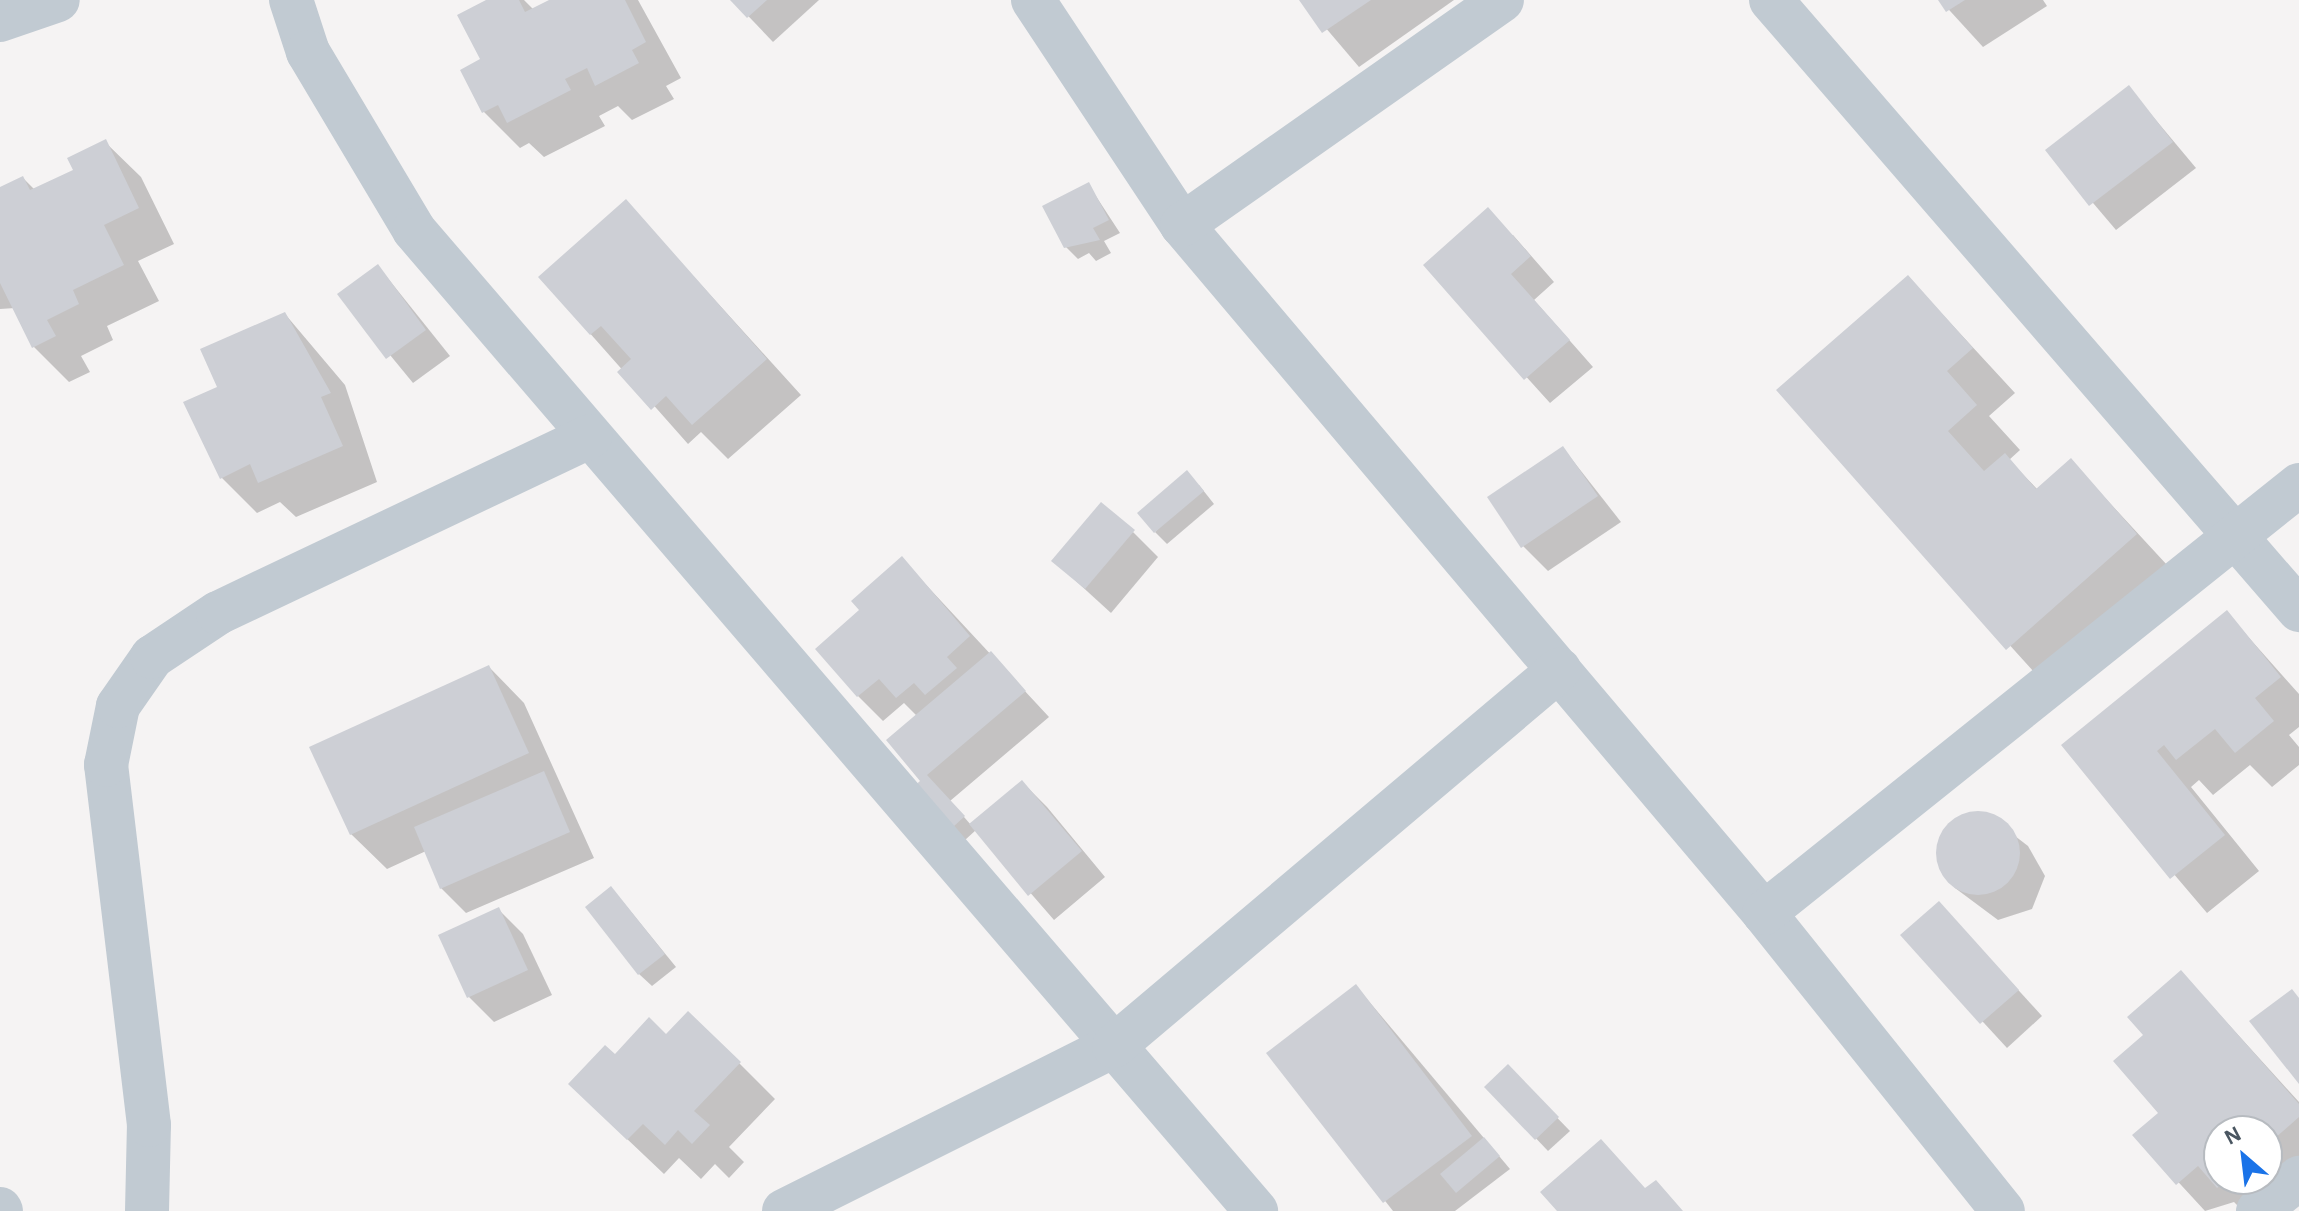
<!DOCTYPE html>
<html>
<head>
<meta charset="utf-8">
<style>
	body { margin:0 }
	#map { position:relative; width:2299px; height:1211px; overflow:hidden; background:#f5f3f3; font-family:"Alegreya Sans",sans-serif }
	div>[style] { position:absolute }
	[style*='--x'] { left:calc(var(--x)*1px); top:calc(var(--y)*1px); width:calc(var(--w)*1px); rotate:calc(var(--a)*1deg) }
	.shadow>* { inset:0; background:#0003 }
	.building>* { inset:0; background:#cdcfd5 }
	.round { border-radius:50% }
	.minor>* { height:44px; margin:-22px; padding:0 22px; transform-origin:22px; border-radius:22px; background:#c1cad2 }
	span { translate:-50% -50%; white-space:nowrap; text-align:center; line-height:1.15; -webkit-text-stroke:7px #fff; paint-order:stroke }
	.north { position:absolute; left:2203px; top:1115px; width:80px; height:80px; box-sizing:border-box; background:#fff; border:2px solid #b7bbc0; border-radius:50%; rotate:332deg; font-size:22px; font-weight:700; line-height:32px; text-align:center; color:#4a5661 }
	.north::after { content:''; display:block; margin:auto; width:28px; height:36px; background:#1a73e8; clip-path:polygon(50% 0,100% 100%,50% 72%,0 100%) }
</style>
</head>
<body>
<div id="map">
	<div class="shadow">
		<div style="clip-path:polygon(491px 0,524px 0,534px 10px,553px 0,638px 0,681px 78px,666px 86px,674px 99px,632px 120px,618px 106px,599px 116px,605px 126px,544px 157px,529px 143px,520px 148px,484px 112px,463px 71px,483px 60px)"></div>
		<div style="clip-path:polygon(733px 0,819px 0,773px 42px)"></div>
		<div style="clip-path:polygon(1302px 0,1454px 0,1359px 67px)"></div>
		<div style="clip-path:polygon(1940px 0,2043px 0,2047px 6px,1983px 47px)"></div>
		<div style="clip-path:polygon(2129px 88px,2196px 168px,2116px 230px,2048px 150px)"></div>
		<div style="clip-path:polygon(105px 142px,141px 177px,174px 244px,138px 261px,159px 301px,107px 326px,113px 340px,81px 356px,90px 372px,69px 382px,34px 347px,15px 308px,0 309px,0 190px,23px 178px,35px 190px,75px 171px)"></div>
		<div style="clip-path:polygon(1088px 184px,1120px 233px,1104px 241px,1111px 253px,1096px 261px,1089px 253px,1078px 259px,1066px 247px)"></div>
		<div style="clip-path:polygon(626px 202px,801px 395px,728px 459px,701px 432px,688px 444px,541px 278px)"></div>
		<div style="clip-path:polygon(1513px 235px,1554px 282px,1534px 300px,1593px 367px,1550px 403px,1425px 265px)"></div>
		<div style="clip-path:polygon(378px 266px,450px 356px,413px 383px,340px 294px)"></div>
		<div style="clip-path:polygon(1908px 277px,2015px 393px,1989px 416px,2020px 450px,2009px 460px,2038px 490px,2071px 461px,2180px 579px,2052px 692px,1779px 390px)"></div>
		<div style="clip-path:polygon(285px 314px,345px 385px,377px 482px,296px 517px,280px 502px,257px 513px,222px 478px,220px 388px)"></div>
		<div style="clip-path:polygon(1563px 448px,1621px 522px,1548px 571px,1523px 546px)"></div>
		<div style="clip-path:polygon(1199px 485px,1214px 504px,1167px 544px,1155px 532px)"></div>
		<div style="clip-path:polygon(1133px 532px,1158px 557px,1111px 613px,1054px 561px)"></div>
		<div style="clip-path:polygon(902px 559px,1049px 717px,950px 801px,971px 825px,1022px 782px,1047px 807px,1105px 877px,1054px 920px,976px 830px,954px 850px,923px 781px,917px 716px,904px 703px,883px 721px,858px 696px,862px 611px)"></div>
		<div style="clip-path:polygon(2227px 613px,2299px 694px,2299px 727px,2289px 735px,2299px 747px,2299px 765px,2272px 787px,2250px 765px,2213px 795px,2199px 780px,2191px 787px,2259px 871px,2207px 913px,2064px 745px)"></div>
		<div style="clip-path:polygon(489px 667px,524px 703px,594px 858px,466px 913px,441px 888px,426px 851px,387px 869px,351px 834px)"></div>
		<div style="clip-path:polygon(1985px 813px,2028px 846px,2045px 876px,2032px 909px,1998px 920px,1955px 888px,1938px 856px,1951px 823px)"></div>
		<div style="clip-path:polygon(623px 902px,676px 967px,652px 986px,639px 974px)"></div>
		<div style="clip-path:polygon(1939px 903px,2042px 1016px,2007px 1048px,1903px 935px)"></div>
		<div style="clip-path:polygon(498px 909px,523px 934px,552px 995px,494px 1022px,469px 997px)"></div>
		<div style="clip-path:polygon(evenodd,2181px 972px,2299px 1102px,2299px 1183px,2243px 1211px,2234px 1202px,2205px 1211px,2135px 1135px,2161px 1113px,2146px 1036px,2181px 972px,2219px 1131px,2267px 1131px,2267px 1179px,2219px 1179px,2219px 1131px)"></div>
		<div style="clip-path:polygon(1356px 986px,1510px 1169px,1455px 1211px,1393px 1211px,1269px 1053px)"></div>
		<div style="clip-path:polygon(666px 1037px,739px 1063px,775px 1099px,729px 1147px,744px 1162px,729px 1178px,715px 1164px,701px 1179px,679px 1158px,664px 1174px,606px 1119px,615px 1057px)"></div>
		<div style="clip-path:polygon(1508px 1067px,1570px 1131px,1548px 1151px,1487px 1087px)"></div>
	</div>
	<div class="building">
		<div style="clip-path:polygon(486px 0,519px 0,525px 12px,549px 0,625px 0,646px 42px,632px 50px,639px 63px,595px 86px,587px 68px,565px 79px,571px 90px,507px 123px,498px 105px,482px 113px,460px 70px,480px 59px,457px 15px)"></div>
		<div style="clip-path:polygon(730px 0,767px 0,747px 18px)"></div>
		<div style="clip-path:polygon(1299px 0,1371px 0,1322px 33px)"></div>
		<div style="clip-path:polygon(1938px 0,1965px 0,1946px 12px)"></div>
		<div style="clip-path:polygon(2129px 85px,2173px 142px,2089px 206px,2045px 150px)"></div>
		<div style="clip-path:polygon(106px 139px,139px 208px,104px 225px,124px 265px,73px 290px,79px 304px,47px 320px,56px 336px,32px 348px,0 283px,0 187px,23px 176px,30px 190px,73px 170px,67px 158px)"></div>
		<div style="clip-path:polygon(1089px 182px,1109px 220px,1093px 228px,1100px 240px,1064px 248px,1042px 206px)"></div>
		<div style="clip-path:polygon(626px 199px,767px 359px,692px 425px,666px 396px,651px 410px,617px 372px,631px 359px,601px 326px,590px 335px,538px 277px)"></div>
		<div style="clip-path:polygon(1488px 207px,1531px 256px,1511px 274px,1570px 340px,1524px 380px,1423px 265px)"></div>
		<div style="clip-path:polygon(378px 264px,426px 330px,386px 359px,337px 294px)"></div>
		<div style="clip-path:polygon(1908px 275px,1973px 348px,1947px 371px,1977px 405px,1948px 431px,1984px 471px,2005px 453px,2036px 489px,2071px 458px,2137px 534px,2006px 650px,1776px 390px)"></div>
		<div style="clip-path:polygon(285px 312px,331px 393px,321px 397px,343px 446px,258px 483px,250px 464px,220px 479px,183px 402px,217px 387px,200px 349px)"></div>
		<div style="clip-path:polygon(1563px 446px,1598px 496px,1521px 548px,1487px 497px)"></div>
		<div style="clip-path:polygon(1187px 470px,1204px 491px,1154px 533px,1137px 513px)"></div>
		<div style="clip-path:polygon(1101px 502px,1135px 530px,1085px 589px,1051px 561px)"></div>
		<div style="clip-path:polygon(902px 556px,970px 636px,947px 657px,957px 668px,925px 695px,914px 683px,896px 698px,879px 679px,857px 697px,815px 649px,859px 610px,851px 601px)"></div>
		<div style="clip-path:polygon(2227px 610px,2281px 677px,2255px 698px,2274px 721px,2235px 753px,2215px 729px,2176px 760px,2164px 745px,2157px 751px,2225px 835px,2170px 879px,2061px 745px)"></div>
		<div style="clip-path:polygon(991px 651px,1026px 691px,927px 775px,965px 816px,940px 839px,902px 797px,920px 781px,886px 740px)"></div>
		<div style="clip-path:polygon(489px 665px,529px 753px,350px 835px,309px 747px)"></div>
		<div style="clip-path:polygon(544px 771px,570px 832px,440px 889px,414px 827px)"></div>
		<div style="clip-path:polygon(1022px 780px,1082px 851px,1028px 896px,969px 824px)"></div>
		<div class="round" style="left:1936px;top:811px;width:84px;height:84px"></div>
		<div style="clip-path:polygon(611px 886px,665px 954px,638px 975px,585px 907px)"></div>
		<div style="clip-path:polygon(1939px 901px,2019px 990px,1980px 1024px,1900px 935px)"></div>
		<div style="clip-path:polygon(499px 907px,528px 970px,467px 998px,438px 935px)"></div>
		<div style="clip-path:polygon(2181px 970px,2299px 1104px,2299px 1117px,2267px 1145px,2267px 1131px,2219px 1131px,2219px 1179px,2227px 1179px,2217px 1188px,2198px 1166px,2176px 1185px,2132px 1135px,2158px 1113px,2113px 1061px,2143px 1035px,2127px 1017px)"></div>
		<div style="clip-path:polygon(1356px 984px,1472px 1136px,1383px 1203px,1266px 1053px)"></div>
		<div style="clip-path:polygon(2292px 989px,2299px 998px,2299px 1084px,2249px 1021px)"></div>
		<div style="clip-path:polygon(688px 1011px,741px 1062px,694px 1111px,710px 1125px,692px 1144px,678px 1130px,665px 1145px,643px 1124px,627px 1140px,568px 1084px,605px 1045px,615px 1054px,649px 1017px,666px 1034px)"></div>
		<div style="clip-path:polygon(1508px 1064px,1559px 1117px,1535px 1140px,1484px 1087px)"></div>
		<div style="clip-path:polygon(1484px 1137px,1500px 1156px,1456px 1193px,1440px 1174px)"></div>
		<div style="clip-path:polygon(1601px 1139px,1645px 1188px,1656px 1180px,1683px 1211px,1557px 1211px,1540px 1192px)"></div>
	</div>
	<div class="minor">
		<div style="--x:291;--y:0;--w:55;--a:71.9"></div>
		<div style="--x:308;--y:52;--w:207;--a:59.2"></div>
		<div style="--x:414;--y:230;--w:1293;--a:49.36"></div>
		<div style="--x:1033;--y:0;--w:270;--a:56.5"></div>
		<div style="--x:1182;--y:225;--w:901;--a:49.77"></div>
		<div style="--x:1764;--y:913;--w:382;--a:51.3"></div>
		<div style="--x:1771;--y:0;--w:807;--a:49.12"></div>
		<div style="--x:0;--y:20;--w:61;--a:-19"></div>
		<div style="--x:1182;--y:225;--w:391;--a:-35.1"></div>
		<div style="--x:1764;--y:913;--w:685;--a:-38.66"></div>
		<div style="--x:0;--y:1209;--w:2;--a:63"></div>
		<div style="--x:147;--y:1211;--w:86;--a:-88.7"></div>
		<div style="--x:149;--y:1125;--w:363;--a:-96.8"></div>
		<div style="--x:106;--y:765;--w:60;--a:-78.5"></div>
		<div style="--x:118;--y:706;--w:60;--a:-55.2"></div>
		<div style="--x:152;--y:657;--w:79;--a:-33.7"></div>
		<div style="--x:218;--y:613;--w:412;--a:-25.4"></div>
		<div style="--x:784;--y:1211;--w:369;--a:-26.6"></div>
		<div style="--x:1114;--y:1046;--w:583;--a:-40.2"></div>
		<div style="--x:2258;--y:1211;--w:53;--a:-38.8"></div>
	</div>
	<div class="north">N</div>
</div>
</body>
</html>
